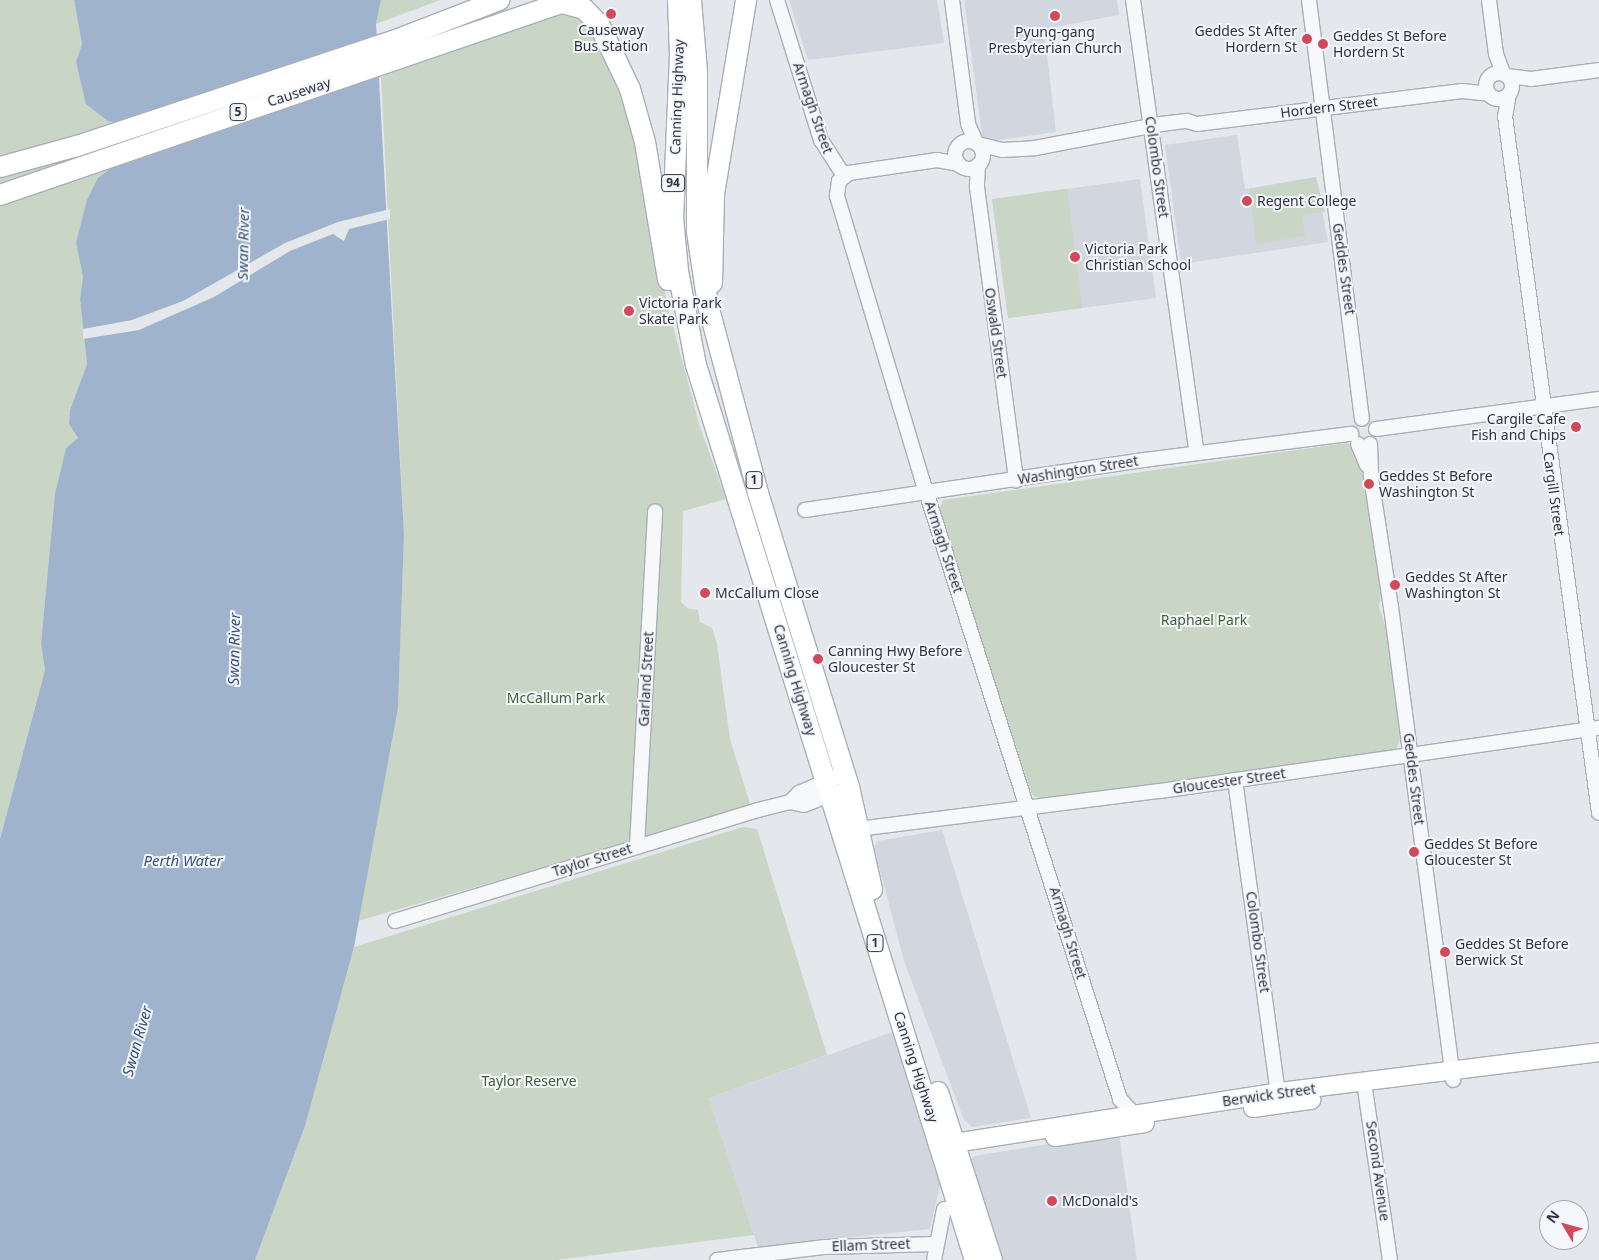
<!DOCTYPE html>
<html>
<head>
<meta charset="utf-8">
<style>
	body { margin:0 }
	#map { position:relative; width:1599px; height:1260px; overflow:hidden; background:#e4e7ec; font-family:"Noto Sans",sans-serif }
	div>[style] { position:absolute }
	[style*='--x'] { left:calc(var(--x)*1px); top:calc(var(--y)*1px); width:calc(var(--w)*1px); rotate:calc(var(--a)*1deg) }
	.built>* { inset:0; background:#d2d6de }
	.green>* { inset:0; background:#c9d6c5 }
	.water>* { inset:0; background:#9fb4cc }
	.pier>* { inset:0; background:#e4e7ec }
	.roads { filter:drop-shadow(1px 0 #a9aeb7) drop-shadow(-1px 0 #a9aeb7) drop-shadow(0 1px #a9aeb7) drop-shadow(0 -1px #a9aeb7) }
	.minor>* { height:14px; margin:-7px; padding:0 7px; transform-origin:7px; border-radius:7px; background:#f7f8fa }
	.minor>.ring { margin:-7px; padding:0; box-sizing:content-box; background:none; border:14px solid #f7f8fa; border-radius:50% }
	.major>* { height:18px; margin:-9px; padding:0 9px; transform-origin:9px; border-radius:9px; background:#fff }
	.highway>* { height:20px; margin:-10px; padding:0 10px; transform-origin:10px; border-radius:10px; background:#fff }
	.dots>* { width:14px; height:14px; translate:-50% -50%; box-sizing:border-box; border:2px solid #f4f6f9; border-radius:50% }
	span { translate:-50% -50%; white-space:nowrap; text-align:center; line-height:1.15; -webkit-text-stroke:4px #f4f6f9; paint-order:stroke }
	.shield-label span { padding:1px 4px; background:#f4f6f9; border:1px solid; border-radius:4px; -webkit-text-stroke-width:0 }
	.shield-label { font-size:12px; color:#2b3445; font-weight:700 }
	.poi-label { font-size:14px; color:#2b3445 }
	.right { translate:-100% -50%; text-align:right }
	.left { translate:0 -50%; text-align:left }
	.street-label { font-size:14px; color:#2b3445 }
	.park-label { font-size:14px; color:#3f6138 }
	.water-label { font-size:15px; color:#34527a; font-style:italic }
	.north { position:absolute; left:1539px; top:1200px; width:50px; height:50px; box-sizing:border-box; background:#f4f6f9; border:1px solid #a4a8b1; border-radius:50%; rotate:307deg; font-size:14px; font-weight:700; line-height:20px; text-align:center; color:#2b3445 }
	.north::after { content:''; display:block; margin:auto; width:18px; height:22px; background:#d1495b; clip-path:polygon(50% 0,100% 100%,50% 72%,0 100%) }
</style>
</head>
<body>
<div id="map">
	<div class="built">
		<div style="clip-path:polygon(789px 0,937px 0,944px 43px,808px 60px)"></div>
		<div style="clip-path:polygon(964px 0,1117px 0,1119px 15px,1044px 29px,1056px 132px,983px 142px)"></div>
		<div style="clip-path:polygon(1237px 135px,1245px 189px,1316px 177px,1328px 242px,1181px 264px,1165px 145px)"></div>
		<div style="clip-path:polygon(1140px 179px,1156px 298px,1008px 318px,992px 199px)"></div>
		<div style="clip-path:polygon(942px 830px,1031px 1118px,972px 1127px,964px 1120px,904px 961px,874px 847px,878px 841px)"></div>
		<div style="clip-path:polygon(892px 1032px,940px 1185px,930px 1229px,758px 1247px,709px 1098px)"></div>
		<div style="clip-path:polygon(1119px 1133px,1137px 1260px,998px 1260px,970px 1162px,974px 1156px)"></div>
	</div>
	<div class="green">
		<div style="clip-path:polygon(0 0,74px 0,82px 44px,76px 62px,84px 91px,128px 125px,130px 138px,76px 243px,83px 277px,80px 299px,87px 364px,70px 410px,69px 424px,78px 438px,66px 448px,55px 493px,41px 644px,45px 670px,0 839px)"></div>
		<div style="clip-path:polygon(381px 0,440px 0,376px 24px)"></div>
		<div style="clip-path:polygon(567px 11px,590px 23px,627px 103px,668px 308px,700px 427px,726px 499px,683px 511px,681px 602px,689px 609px,698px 610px,700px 622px,712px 628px,717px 644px,730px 739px,751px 807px,358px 921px,398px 708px,404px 535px,381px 77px,535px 17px)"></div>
		<div style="clip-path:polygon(1316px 177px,1325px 212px,1302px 215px,1305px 236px,1256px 244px,1249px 189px)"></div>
		<div style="clip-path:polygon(1067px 189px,1082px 308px,1008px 318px,992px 199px)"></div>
		<div style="clip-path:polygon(1347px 443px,1359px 449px,1367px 481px,1382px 587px,1379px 607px,1390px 640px,1400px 739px,1396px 750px,1044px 800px,1032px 795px,939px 510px,943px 500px)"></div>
		<div style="clip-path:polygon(743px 827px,757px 829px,827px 1055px,709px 1098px,754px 1235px,556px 1260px,255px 1260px,305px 1126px,354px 947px)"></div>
	</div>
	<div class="water">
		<div style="clip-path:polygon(74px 0,381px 0,376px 24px,404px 535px,398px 708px,354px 947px,305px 1126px,255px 1260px,0 1260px,0 839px,45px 670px,41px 644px,55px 493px,66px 448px,78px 438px,69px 424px,70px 410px,87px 364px,80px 299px,83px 277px,76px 243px,87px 200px,98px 178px,125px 157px,130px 138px,128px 125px,108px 121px,86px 104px,76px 62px,82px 44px)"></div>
	</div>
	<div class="pier">
		<div style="clip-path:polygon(390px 209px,390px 219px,349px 229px,344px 241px,333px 234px,290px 251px,214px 297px,139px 330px,83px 339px,83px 329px,132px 320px,183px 301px,285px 243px,338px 222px)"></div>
	</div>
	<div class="roads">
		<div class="minor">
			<div style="--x:777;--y:0;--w:147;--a:72.6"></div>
			<div style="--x:821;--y:140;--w:43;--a:57.4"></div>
			<div style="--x:952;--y:0;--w:125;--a:82.6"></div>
			<div style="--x:968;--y:124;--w:20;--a:66"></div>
			<div style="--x:1133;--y:0;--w:457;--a:82"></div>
			<div style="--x:1309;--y:0;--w:422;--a:82.8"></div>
			<div style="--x:1489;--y:0;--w:54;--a:82.6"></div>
			<div style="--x:1496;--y:54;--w:20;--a:70"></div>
			<div class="ring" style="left:1486px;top:73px;width:12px;height:12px"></div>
			<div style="--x:1507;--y:76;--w:24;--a:7"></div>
			<div style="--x:1531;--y:79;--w:69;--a:-7.5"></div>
			<div style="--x:1509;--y:94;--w:22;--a:100"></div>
			<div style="--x:1505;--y:116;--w:703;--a:82.32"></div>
			<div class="ring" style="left:955px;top:141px;width:14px;height:14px"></div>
			<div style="--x:978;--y:144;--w:25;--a:14"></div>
			<div style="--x:1002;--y:150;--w:33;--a:-3"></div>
			<div style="--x:1035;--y:148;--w:128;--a:-10.8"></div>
			<div style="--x:1161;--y:124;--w:26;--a:-7"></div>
			<div style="--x:1187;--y:121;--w:10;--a:17"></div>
			<div style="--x:1197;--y:124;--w:267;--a:-7.1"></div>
			<div style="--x:1462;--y:91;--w:27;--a:6"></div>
			<div style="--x:959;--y:164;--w:22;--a:-170"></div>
			<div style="--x:937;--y:160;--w:89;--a:171.6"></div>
			<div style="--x:849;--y:173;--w:13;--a:141"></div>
			<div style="--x:839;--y:181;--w:15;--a:98"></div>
			<div style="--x:837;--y:196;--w:299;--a:73.3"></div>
			<div style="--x:923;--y:482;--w:648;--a:72.29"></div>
			<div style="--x:1120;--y:1099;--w:19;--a:47"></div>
			<div style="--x:978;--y:165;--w:22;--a:93"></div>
			<div style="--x:977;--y:187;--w:296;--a:82.4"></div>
			<div style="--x:1376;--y:429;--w:225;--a:-7.7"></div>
			<div style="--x:1358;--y:444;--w:23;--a:67"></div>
			<div style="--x:1370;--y:444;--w:33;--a:88"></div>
			<div style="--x:1371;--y:477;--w:132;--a:81.3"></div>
			<div style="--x:1391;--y:607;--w:477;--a:82.5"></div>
			<div style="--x:805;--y:510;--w:343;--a:-8.4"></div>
			<div style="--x:1144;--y:460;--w:209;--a:-7.2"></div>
			<div style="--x:1235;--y:780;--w:325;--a:82.2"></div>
			<div style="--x:790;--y:802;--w:13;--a:-45"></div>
			<div style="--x:799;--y:793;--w:50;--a:-23.5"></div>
			<div style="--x:858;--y:829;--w:304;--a:-7.2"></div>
			<div style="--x:1160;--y:791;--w:443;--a:-8.2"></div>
			<div style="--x:637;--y:846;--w:335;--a:-86.9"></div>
			<div style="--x:395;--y:921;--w:380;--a:-17"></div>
			<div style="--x:758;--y:810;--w:33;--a:-14"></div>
			<div style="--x:790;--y:802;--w:14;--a:12"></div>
			<div style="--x:804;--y:805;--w:35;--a:-22"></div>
			<div style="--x:1364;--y:1082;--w:180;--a:81.7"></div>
			<div style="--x:717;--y:1260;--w:109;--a:-6.9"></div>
			<div style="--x:825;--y:1247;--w:111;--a:-1.5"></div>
			<div style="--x:934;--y:1260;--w:52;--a:-78.9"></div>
		</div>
		<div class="major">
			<div style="--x:1253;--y:1108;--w:59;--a:-7.9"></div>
			<div style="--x:1055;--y:1137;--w:91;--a:-8.8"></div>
			<div style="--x:942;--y:1145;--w:341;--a:-8.9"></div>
			<div style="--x:1279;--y:1092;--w:322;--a:-7.1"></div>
		</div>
		<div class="highway">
			<div style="--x:678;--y:0;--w:54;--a:87.9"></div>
			<div style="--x:680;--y:54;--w:164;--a:92.4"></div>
			<div style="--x:673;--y:218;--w:53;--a:84.6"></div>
			<div style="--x:678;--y:271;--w:96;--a:79.2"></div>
			<div style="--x:696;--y:365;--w:937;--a:72.69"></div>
			<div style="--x:691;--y:0;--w:71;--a:85.2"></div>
			<div style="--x:697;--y:71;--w:161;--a:90"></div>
			<div style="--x:697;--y:232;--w:74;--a:81.4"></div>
			<div style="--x:708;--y:305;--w:195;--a:75.1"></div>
			<div style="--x:758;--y:493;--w:308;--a:72.8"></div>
			<div style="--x:849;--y:787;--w:105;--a:77.3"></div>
			<div style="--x:562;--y:3;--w:23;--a:15"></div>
			<div style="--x:584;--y:9;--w:21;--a:45"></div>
			<div style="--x:599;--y:24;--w:72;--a:64.5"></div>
			<div style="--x:630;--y:89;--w:55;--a:74.2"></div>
			<div style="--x:645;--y:142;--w:140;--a:80.5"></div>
			<div style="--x:0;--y:167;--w:80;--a:-15.3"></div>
			<div style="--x:77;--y:146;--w:333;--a:-18.4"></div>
			<div style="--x:393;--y:41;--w:114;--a:-21.1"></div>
			<div style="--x:0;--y:195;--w:602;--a:-18.89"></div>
			<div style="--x:712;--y:283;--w:89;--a:-88.7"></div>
			<div style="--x:714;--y:194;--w:197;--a:-80.6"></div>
			<div style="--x:938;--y:1092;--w:176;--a:72.2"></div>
		</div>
	</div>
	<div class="dots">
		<div style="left:611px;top:14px;background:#d1495b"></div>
		<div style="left:1055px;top:16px;background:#d1495b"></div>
		<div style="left:1307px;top:39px;background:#d1495b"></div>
		<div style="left:1323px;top:44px;background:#d1495b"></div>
		<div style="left:1247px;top:201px;background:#d1495b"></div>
		<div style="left:1075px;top:257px;background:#d1495b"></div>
		<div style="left:629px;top:311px;background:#d1495b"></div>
		<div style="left:1576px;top:427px;background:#d1495b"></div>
		<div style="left:1369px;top:484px;background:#d1495b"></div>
		<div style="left:1395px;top:585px;background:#d1495b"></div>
		<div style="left:705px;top:593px;background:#d1495b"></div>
		<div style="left:818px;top:659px;background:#d1495b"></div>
		<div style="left:1414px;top:852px;background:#d1495b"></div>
		<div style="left:1445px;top:952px;background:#d1495b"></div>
		<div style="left:1052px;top:1201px;background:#d1495b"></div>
	</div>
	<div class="shield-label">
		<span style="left:238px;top:112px">5</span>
		<span style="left:673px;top:183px">94</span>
		<span style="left:754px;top:480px">1</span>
		<span style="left:875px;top:943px">1</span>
	</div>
	<div class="poi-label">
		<span style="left:611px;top:38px">Causeway<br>Bus Station</span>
		<span class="right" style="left:1297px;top:39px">Geddes St After<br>Hordern St</span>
		<span style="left:1055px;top:40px">Pyung-gang<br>Presbyterian Church</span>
		<span class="left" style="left:1333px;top:44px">Geddes St Before<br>Hordern St</span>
		<span class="left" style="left:1257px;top:201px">Regent College</span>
		<span class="left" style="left:1085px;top:257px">Victoria Park<br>Christian School</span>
		<span class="left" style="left:639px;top:311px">Victoria Park<br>Skate Park</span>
		<span class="right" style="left:1566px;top:427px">Cargile Cafe<br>Fish and Chips</span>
		<span class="left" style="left:1379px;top:484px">Geddes St Before<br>Washington St</span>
		<span class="left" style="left:1405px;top:585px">Geddes St After<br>Washington St</span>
		<span class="left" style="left:715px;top:593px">McCallum Close</span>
		<span class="left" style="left:828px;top:659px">Canning Hwy Before<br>Gloucester St</span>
		<span class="left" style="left:1424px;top:852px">Geddes St Before<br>Gloucester St</span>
		<span class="left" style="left:1455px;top:952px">Geddes St Before<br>Berwick St</span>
		<span class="left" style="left:1062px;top:1201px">McDonald's</span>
	</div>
	<div class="street-label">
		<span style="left:299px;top:92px;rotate:-18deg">Causeway</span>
		<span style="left:677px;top:97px;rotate:-88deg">Canning Highway</span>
		<span style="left:1329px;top:107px;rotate:-7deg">Hordern Street</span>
		<span style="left:813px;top:108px;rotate:71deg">Armagh Street</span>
		<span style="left:1157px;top:167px;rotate:82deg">Colombo Street</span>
		<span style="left:1344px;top:269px;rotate:82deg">Geddes Street</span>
		<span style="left:996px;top:333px;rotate:82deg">Oswald Street</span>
		<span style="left:1078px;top:470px;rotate:-9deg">Washington Street</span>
		<span style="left:1554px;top:494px;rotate:82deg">Cargill Street</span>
		<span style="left:944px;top:547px;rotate:72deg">Armagh Street</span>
		<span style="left:646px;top:679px;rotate:-87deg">Garland Street</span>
		<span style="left:795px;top:680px;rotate:73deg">Canning Highway</span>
		<span style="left:1414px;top:779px;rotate:83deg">Geddes Street</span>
		<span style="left:1229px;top:781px;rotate:-8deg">Gloucester Street</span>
		<span style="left:592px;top:860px;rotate:-17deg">Taylor Street</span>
		<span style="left:1068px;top:933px;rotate:73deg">Armagh Street</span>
		<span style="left:1258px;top:942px;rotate:82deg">Colombo Street</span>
		<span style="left:916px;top:1067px;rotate:72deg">Canning Highway</span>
		<span style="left:1269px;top:1095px;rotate:-8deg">Berwick Street</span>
		<span style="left:1378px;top:1171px;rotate:82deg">Second Avenue</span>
		<span style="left:871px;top:1245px;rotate:-2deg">Ellam Street</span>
	</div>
	<div class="park-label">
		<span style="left:1204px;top:620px">Raphael Park</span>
		<span style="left:556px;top:698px">McCallum Park</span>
		<span style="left:529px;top:1081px">Taylor Reserve</span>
	</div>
	<div class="water-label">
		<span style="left:243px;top:244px;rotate:-89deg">Swan River</span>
		<span style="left:234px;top:649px;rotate:-89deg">Swan River</span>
		<span style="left:183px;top:861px">Perth Water</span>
		<span style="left:137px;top:1041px;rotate:-74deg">Swan River</span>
	</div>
	<div class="north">N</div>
</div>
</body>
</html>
